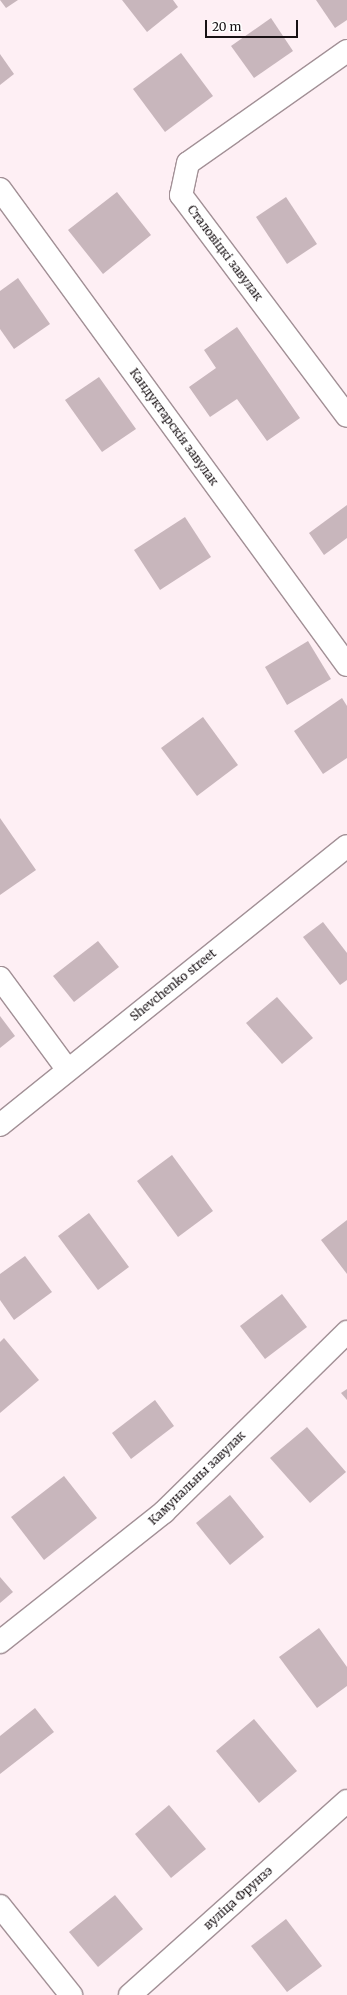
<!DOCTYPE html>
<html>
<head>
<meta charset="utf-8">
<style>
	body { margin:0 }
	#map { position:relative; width:347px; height:1995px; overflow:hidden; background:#feeff4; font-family:Merriweather,serif }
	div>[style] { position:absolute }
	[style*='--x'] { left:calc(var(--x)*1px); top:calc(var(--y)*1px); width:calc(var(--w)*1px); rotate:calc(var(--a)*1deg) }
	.building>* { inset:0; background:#c8b6bc }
	.roads { filter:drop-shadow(1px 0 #a29096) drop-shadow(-1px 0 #a29096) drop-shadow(0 1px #a29096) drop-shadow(0 -1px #a29096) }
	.minor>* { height:22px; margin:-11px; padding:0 11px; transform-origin:11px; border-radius:11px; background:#fff }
	.major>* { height:22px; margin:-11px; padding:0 11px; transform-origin:11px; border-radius:11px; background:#fff }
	span { translate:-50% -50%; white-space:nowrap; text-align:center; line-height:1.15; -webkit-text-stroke:4px #fff; paint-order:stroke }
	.street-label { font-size:12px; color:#181114 }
	.scale { position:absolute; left:205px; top:20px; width:93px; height:18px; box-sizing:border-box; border:2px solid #181114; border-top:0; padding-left:5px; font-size:12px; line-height:14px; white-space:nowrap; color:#181114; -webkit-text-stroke:3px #fff; paint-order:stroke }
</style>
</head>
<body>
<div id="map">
	<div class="building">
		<div style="clip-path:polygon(0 0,18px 0,6px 8px)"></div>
		<div style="clip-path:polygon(122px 0,173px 0,178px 7px,147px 32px)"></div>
		<div style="clip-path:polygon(316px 0,347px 0,347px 20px,335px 28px)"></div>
		<div style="clip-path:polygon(271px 18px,293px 51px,254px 78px,231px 46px)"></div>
		<div style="clip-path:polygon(181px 53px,213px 96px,165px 132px,133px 89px)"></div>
		<div style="clip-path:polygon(0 54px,14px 74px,0 85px)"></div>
		<div style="clip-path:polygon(117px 192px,151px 235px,103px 274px,68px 230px)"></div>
		<div style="clip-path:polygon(286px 197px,317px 244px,287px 264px,256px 217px)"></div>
		<div style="clip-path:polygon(18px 278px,50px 324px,14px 349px,0 329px,0 291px)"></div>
		<div style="clip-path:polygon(237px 327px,300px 418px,267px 441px,237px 399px,210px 417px,189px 387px,216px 368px,204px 350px)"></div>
		<div style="clip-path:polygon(99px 377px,136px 429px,102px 452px,65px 400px)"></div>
		<div style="clip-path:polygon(347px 505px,347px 538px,324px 555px,309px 533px)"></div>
		<div style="clip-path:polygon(185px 517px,211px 557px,160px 590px,134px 550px)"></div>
		<div style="clip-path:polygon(308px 641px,331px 679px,287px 705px,265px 667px)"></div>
		<div style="clip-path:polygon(342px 698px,347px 706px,347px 758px,323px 774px,294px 731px)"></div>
		<div style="clip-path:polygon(203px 717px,238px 765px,197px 796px,161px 748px)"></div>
		<div style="clip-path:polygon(0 818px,36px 870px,0 895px)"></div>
		<div style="clip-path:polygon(323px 922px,347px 953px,347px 980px,340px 985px,303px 937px)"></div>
		<div style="clip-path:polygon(98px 941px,119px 967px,74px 1002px,53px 976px)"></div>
		<div style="clip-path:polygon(277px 997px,313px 1038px,282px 1064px,246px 1023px)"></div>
		<div style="clip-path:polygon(0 1016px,15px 1036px,0 1048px)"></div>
		<div style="clip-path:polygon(172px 1155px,213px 1211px,178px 1237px,137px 1181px)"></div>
		<div style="clip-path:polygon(89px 1213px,129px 1267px,98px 1290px,58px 1236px)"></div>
		<div style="clip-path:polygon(347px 1220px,347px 1274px,321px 1240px)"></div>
		<div style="clip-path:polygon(25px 1256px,52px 1292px,14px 1320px,0 1300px,0 1274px)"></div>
		<div style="clip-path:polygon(282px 1294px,307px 1327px,265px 1359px,240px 1326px)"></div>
		<div style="clip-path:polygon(4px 1338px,39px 1380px,0 1413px,0 1342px)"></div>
		<div style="clip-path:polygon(347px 1389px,347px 1400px,341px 1393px)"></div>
		<div style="clip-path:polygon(155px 1400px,174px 1426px,131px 1459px,112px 1433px)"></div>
		<div style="clip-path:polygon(307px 1427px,346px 1472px,310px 1503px,270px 1458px)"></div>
		<div style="clip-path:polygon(64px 1476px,97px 1518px,44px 1560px,11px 1517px)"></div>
		<div style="clip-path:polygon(230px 1495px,264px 1537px,230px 1565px,196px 1523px)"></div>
		<div style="clip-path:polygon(0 1577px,13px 1592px,0 1603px)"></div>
		<div style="clip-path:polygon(319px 1628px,347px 1667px,347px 1686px,317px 1708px,279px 1657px)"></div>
		<div style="clip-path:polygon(35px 1708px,54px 1732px,0 1774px,0 1736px)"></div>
		<div style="clip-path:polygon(254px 1719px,297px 1771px,259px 1803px,216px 1751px)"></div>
		<div style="clip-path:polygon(169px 1805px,206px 1849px,171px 1878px,135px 1834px)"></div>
		<div style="clip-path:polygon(115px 1895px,143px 1929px,98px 1967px,69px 1932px)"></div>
		<div style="clip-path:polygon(286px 1919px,322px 1966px,287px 1992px,251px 1946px)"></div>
	</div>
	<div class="roads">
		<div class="minor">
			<div style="--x:347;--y:51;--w:194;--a:144.8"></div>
			<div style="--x:188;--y:163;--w:33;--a:102"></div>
			<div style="--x:181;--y:195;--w:276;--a:53.1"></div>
			<div style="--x:0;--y:189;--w:589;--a:53.91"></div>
			<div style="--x:0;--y:978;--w:113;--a:53.6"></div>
			<div style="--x:0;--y:1642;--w:209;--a:-38.4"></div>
			<div style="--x:164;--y:1512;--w:257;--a:-44.5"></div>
			<div style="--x:0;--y:1906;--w:114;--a:51.4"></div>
			<div style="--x:130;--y:1995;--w:291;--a:-41.8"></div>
		</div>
		<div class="major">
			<div style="--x:0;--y:1125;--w:445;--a:-38.8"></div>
		</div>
	</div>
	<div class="street-label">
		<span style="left:225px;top:253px;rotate:53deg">Сталовіцкі завулак</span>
		<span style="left:174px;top:427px;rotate:54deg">Кандуктарскія завулак</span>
		<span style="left:173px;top:985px;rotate:-39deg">Shevchenko street</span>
		<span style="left:197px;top:1478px;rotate:-44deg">Камунальны завулак</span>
		<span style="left:238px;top:1898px;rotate:-42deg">вуліца Фрунзэ</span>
	</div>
	<div class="scale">20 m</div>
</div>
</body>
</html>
